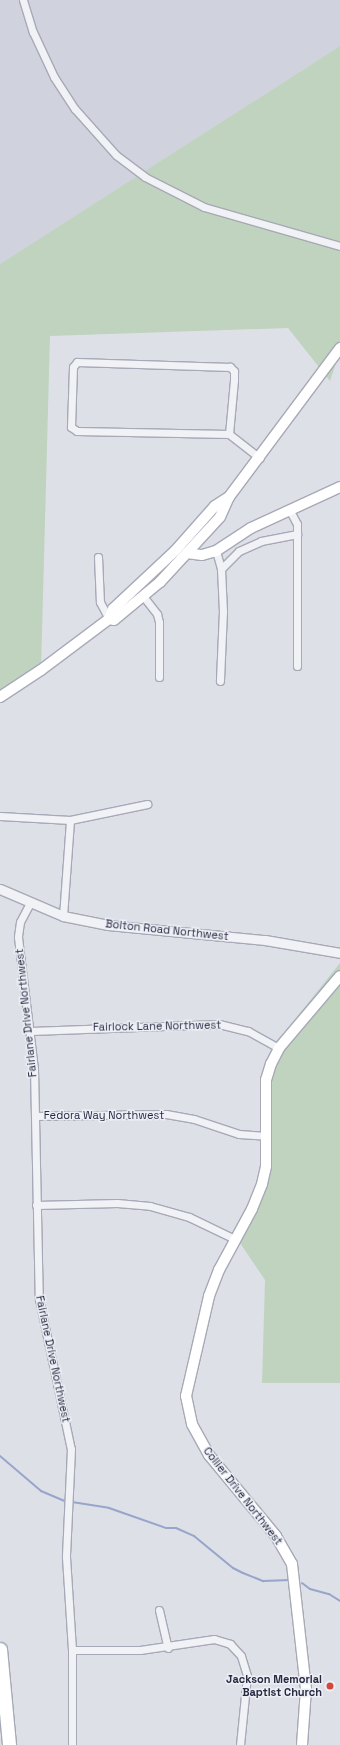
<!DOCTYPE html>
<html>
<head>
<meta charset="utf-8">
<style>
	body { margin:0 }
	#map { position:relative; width:340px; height:1745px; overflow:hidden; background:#dee0e8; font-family:"Space Grotesk",sans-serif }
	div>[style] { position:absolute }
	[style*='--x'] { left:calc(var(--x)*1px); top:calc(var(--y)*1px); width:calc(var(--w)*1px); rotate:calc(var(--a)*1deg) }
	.built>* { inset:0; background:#d0d2dd }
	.green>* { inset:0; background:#bfd3bf }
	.stream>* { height:2px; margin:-1px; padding:0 1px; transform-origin:1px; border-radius:1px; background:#97a5ca }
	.roads { filter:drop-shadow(1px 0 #a7a9b6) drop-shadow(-1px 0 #a7a9b6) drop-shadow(0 1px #a7a9b6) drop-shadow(0 -1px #a7a9b6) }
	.minor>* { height:7px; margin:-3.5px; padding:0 3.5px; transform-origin:3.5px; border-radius:3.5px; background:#f1f2f6 }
	.tertiary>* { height:9px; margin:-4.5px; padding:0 4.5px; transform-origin:4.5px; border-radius:4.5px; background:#f1f2f6 }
	.secondary>* { height:10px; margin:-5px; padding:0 5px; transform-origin:5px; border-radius:5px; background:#fff }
	.motorway>* { height:13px; margin:-6.5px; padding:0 6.5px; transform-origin:6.5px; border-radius:6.5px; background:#fff }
	.dots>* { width:11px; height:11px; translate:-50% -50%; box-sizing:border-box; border:2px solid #eeeff6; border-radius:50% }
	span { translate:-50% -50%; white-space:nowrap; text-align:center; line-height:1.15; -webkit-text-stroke:3px #eeeff6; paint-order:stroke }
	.street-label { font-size:11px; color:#272a40 }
	.poi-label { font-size:11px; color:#272a40; font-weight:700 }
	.right { translate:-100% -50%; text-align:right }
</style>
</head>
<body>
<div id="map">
	<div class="built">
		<div style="clip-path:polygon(0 0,340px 0,340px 46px,0 264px)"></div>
	</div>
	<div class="green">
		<div style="clip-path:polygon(340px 46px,340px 351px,330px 381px,288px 328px,50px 336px,41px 670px,0 698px,0 264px)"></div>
		<div style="clip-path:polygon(340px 963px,340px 1383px,262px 1383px,265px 1280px,234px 1234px,264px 1170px,264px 1121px,272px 1048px)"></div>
	</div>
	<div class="stream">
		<div style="--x:0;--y:1456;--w:54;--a:40.5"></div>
		<div style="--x:41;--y:1491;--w:25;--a:23"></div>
		<div style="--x:72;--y:1502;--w:37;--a:9"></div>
		<div style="--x:109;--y:1508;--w:60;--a:19.3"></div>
		<div style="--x:166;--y:1528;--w:10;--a:0"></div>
		<div style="--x:176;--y:1528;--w:20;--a:24"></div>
		<div style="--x:194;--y:1536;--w:50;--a:39.4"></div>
		<div style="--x:233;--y:1568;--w:11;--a:27"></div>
		<div style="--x:243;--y:1573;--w:22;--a:22"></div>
		<div style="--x:263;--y:1581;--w:27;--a:-2"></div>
		<div style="--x:302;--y:1583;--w:10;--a:37"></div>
		<div style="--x:310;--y:1589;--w:20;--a:15"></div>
		<div style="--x:329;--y:1594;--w:13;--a:32"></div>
	</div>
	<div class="roads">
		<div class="minor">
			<div style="--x:23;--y:0;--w:34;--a:73"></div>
			<div style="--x:33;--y:32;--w:50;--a:65"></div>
			<div style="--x:54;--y:77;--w:38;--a:57"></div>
			<div style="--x:75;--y:109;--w:62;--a:48.3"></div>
			<div style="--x:116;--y:155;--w:36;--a:37"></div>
			<div style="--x:145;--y:177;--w:66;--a:27"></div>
			<div style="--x:204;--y:207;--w:141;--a:16"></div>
			<div style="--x:229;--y:434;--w:54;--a:-84.7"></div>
			<div style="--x:234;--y:380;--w:9;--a:-90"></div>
			<div style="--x:234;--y:371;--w:6;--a:-135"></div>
			<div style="--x:230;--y:367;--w:153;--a:-178.1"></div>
			<div style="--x:77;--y:362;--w:6;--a:129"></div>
			<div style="--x:73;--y:367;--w:60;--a:91.9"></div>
			<div style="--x:71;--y:427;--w:7;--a:34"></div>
			<div style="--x:77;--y:431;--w:152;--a:1.1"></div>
			<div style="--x:229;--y:434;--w:39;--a:38"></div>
			<div style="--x:289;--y:509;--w:17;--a:62"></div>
			<div style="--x:297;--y:524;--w:142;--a:90"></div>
			<div style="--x:216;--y:551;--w:19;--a:74"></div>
			<div style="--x:221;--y:569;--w:42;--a:87.3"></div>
			<div style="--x:223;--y:611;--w:70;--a:92.5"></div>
			<div style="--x:98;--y:557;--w:45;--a:87.5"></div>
			<div style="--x:100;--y:602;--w:19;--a:62"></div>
			<div style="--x:221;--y:569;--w:25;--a:-45"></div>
			<div style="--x:239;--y:551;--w:24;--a:-24"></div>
			<div style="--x:261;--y:541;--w:37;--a:-11"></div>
			<div style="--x:143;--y:596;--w:23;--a:52"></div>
			<div style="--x:157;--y:614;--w:8;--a:76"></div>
			<div style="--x:159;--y:622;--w:55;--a:90"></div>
			<div style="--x:0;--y:816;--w:70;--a:3.3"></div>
			<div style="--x:70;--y:820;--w:79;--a:-11.7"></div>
			<div style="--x:30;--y:903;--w:21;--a:118"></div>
			<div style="--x:20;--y:922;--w:15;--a:98"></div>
			<div style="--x:18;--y:937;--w:133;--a:83.1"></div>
			<div style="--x:34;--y:1069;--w:230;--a:88.8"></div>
			<div style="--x:39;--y:1299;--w:153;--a:78"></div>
			<div style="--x:71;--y:1449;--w:108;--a:92.7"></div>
			<div style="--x:66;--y:1557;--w:93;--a:86.3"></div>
			<div style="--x:72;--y:1650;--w:95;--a:90"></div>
			<div style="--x:63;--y:916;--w:96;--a:-85.8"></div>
			<div style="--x:31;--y:1031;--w:188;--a:-2.1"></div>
			<div style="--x:219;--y:1024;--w:30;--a:14"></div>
			<div style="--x:248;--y:1031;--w:35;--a:29"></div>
			<div style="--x:35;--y:1116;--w:131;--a:-0.9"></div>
			<div style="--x:166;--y:1114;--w:28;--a:10"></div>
			<div style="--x:194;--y:1119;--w:47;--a:18.4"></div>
			<div style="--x:239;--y:1134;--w:27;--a:4"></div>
			<div style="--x:36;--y:1205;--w:81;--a:-1.4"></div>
			<div style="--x:117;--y:1203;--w:33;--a:5"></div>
			<div style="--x:150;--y:1206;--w:41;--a:15.8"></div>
			<div style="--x:189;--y:1217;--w:51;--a:25.6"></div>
			<div style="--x:159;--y:1610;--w:39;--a:77"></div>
			<div style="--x:72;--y:1650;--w:68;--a:0"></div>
			<div style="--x:140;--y:1650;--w:75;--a:-8.5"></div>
			<div style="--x:214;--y:1639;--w:17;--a:17"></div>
			<div style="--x:230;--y:1644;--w:16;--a:47"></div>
			<div style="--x:241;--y:1656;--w:21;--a:73"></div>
			<div style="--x:247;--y:1676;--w:69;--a:95.8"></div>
		</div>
		<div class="tertiary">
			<div style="--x:0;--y:889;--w:69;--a:23.2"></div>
			<div style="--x:63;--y:916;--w:46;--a:11.3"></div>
			<div style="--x:108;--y:925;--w:158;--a:5.5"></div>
			<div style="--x:265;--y:940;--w:76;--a:9.8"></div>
		</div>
		<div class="secondary">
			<div style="--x:187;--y:553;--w:15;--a:8"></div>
			<div style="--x:202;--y:555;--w:15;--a:-16"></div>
			<div style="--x:216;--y:551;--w:42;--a:-33.3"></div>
			<div style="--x:251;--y:528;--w:98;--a:-24.7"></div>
			<div style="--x:109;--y:619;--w:5;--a:11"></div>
			<div style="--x:114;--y:620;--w:60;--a:-39.6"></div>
			<div style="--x:160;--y:582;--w:88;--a:-47.3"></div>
			<div style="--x:220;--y:517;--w:22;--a:-66"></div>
			<div style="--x:229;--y:497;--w:186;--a:-53.3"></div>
			<div style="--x:0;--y:697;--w:49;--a:-33.4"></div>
			<div style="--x:41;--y:670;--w:85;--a:-36.9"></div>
			<div style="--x:109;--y:619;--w:11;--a:-68"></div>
			<div style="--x:113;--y:609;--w:85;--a:-43.1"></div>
			<div style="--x:175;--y:551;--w:60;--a:-48.4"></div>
			<div style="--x:215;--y:506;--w:17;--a:-33"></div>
			<div style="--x:302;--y:1745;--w:56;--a:-85.9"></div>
			<div style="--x:306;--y:1689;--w:126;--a:-96.4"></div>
			<div style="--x:292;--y:1564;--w:32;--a:-120"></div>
			<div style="--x:276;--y:1536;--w:105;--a:-129.6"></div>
			<div style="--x:209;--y:1455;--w:35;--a:-119"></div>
			<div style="--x:192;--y:1424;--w:29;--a:-102"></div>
			<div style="--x:186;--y:1396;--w:103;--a:-77"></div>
			<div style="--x:209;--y:1296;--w:28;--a:-69"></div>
			<div style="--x:219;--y:1270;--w:69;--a:-61.6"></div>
			<div style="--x:252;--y:1209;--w:27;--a:-68"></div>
			<div style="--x:262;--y:1184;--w:18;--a:-77"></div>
			<div style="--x:266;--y:1166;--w:86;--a:-90"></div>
			<div style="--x:266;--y:1080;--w:17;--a:-73"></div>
			<div style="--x:271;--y:1064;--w:18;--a:-63"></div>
			<div style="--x:279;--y:1048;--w:94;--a:-49.7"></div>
		</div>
		<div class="motorway">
			<div style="--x:0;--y:1649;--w:96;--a:84.6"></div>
		</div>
	</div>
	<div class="dots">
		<div style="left:330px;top:1686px;background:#d4473d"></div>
	</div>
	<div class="street-label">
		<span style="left:167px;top:930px;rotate:6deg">Bolton Road Northwest</span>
		<span style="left:26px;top:1013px;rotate:-96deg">Fairlane Drive Northwest</span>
		<span style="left:157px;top:1026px;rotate:-1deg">Fairlock Lane Northwest</span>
		<span style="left:104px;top:1115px">Fedora Way Northwest</span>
		<span style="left:53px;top:1359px;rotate:78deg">Fairlane Drive Northwest</span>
		<span style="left:243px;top:1496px;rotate:52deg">Collier Drive Northwest</span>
	</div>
	<div class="poi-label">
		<span class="right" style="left:322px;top:1686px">Jackson Memorial<br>Baptist Church</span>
	</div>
</div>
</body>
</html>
